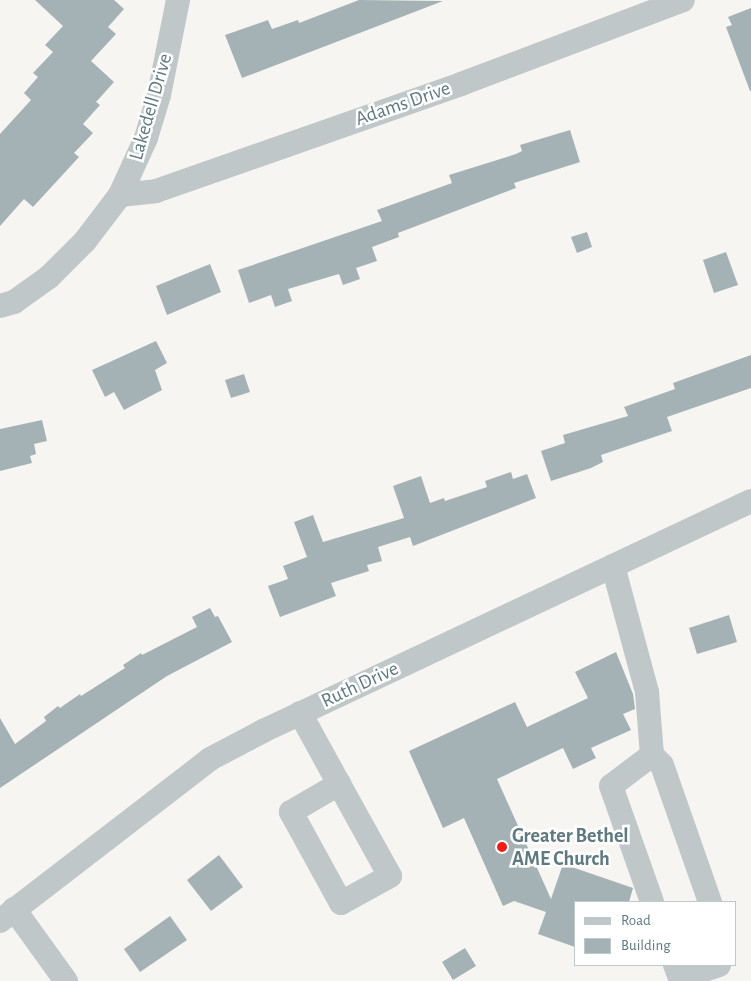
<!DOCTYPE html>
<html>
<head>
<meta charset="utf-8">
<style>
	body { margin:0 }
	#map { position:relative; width:751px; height:981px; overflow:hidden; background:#f6f5f2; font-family:"Alegreya Sans",sans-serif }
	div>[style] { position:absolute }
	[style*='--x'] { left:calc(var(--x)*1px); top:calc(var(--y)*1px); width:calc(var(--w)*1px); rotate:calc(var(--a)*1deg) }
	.building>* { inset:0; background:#a5b2b5 }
	.minor>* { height:24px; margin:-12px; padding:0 12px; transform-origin:12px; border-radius:12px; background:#c0c7c9 }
	.dots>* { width:14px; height:14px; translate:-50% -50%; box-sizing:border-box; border:2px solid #fff; border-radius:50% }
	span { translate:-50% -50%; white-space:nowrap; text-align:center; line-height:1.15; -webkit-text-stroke:5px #fff; paint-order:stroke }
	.street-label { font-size:20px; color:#5e7980 }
	.poi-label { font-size:20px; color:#5e7980; font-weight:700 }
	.left { translate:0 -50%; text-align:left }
	.legend { position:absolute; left:574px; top:901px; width:162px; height:65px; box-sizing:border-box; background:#fff; border:1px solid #bfc9cc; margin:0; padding:6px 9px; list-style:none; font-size:15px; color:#5e7980 }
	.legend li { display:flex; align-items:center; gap:10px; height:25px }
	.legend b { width:25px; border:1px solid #bfc9cc }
</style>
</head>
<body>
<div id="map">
	<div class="building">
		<div style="clip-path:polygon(35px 0,114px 0,124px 9px,108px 27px,116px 34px,91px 61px,114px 82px,96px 102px,100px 105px,83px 124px,93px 133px,74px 153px,79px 157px,33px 207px,24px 199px,0 226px,0 134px,31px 100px,24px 93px,38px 77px,33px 73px,53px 52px,45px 45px,63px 26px)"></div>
		<div style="clip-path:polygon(359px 0,443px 1px,242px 78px,225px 35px,268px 20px,272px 29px,298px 20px,299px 23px)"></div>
		<div style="clip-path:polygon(751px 8px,751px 91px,750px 91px,726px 27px,732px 25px,728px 17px)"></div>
		<div style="clip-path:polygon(570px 130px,580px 162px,514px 183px,516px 188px,398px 233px,399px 237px,372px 247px,377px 261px,356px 268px,360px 279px,343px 285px,339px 274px,288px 289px,292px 301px,275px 307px,271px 295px,249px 303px,238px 270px,382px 221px,377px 210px,452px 183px,449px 175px,516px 154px,522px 151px,520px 145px)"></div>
		<div style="clip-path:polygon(587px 232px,592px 247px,577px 253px,571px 237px)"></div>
		<div style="clip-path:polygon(726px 252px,738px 285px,714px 293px,703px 260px)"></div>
		<div style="clip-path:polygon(210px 264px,221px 292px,167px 315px,156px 286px)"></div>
		<div style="clip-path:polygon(156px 341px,167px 363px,155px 370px,162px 390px,124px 410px,114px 392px,105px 397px,92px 370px)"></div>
		<div style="clip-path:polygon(751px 355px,751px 388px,667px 417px,672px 431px,601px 455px,603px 462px,591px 468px,551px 481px,541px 451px,565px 443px,563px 435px,628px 416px,624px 407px,675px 389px,673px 383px)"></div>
		<div style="clip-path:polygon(244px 374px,250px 392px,231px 398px,225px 380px)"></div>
		<div style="clip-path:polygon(42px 420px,47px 441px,34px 444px,36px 454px,30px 456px,32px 463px,0 471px,0 429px)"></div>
		<div style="clip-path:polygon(511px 472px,513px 479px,527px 474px,536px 498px,413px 546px,410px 537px,378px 547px,382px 561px,367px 565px,369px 571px,331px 583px,336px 596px,280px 617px,268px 586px,288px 579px,283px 566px,307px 557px,294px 522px,313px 515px,323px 542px,404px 518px,393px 486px,421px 476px,430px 503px,444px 498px,445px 501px,487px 487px,485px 481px)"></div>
		<div style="clip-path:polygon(210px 608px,215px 617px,218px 616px,232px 642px,167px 676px,0 788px,0 718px,15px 744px,46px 721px,44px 717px,58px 706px,60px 708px,80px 694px,81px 696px,125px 668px,123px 665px,141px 653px,142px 655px,197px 627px,192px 617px)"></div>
		<div style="clip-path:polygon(729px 615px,737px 642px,697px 654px,689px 628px)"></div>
		<div style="clip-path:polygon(616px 652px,633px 694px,635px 709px,623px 714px,631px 730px,591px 748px,596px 758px,573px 769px,563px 748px,497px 779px,551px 899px,563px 864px,633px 888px,629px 902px,575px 902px,575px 947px,538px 934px,546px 912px,514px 901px,503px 906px,464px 818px,443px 828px,409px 751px,515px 702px,527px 727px,588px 698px,575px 672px)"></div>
		<div style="clip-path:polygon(219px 855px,243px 887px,211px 911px,187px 880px)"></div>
		<div style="clip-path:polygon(170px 916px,187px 940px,140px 972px,124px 949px)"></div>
		<div style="clip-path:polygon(465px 948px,476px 966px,453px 980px,442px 962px)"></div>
	</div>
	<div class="minor">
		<div style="--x:120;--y:195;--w:36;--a:-6"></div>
		<div style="--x:156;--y:191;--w:323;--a:-19.3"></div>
		<div style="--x:461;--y:84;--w:237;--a:-20.7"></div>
		<div style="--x:0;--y:306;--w:15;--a:-16"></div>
		<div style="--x:14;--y:302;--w:43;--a:-35.5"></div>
		<div style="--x:49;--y:277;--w:51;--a:-45"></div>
		<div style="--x:85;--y:241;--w:58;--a:-52.7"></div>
		<div style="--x:120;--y:195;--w:63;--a:-65.5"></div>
		<div style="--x:146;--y:138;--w:45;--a:-73.2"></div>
		<div style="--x:159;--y:95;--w:97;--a:-78.7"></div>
		<div style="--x:613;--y:566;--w:131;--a:74.9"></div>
		<div style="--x:647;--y:692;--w:63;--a:85.5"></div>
		<div style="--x:652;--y:755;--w:14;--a:45"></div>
		<div style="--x:662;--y:765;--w:145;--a:70.7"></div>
		<div style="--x:300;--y:713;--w:81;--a:61.2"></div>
		<div style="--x:339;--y:784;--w:105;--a:61"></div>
		<div style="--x:390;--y:876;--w:56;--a:151.1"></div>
		<div style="--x:341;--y:903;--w:104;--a:-118.8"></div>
		<div style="--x:291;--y:812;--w:56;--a:-30.3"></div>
		<div style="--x:652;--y:755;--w:51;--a:142.9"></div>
		<div style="--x:611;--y:786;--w:123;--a:70.5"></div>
		<div style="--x:14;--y:909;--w:89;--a:54.2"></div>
		<div style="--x:0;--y:921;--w:265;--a:-37.6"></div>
		<div style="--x:210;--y:759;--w:60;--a:-27.8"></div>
		<div style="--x:263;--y:731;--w:539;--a:-25.24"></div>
		<div style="--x:675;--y:965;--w:14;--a:69"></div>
		<div style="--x:680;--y:978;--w:41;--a:-18.4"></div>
	</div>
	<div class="dots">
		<div style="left:502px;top:847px;background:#f21c17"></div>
	</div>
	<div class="street-label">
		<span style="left:403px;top:104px;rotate:-19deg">Adams Drive</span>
		<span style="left:151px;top:107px;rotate:-74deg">Lakedell Drive</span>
		<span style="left:360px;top:685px;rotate:-25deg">Ruth Drive</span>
	</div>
	<div class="poi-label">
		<span class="left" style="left:512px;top:848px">Greater Bethel<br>AME Church</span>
	</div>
	<ul class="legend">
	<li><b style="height:6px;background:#c0c7c9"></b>Road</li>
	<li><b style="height:14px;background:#a5b2b5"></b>Building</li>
	</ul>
</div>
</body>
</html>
